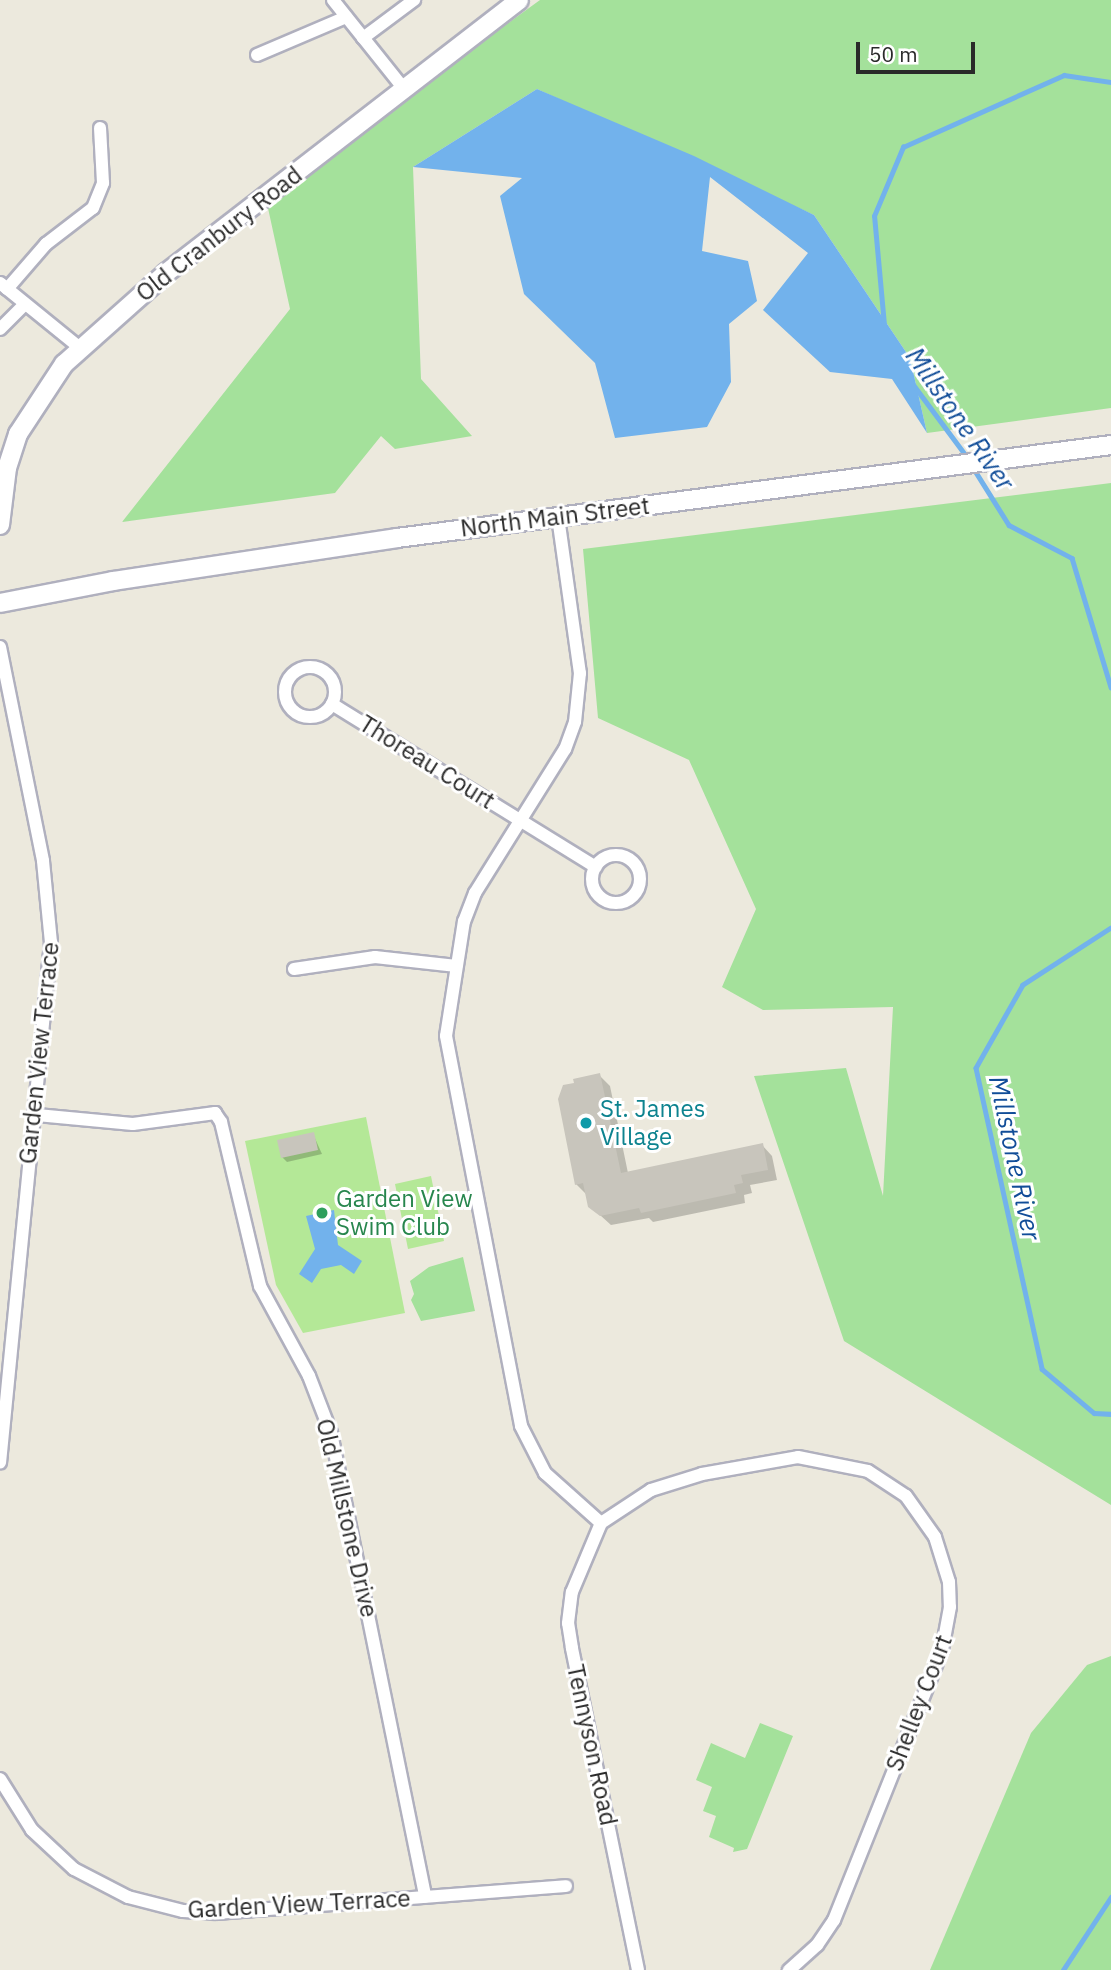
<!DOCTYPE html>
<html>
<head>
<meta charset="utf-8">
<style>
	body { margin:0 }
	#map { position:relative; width:1111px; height:1970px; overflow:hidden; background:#ece9dd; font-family:"IBM Plex Sans",sans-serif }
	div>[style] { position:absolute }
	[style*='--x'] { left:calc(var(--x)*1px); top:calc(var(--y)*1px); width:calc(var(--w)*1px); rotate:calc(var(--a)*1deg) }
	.green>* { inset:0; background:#a4e19b }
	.pitch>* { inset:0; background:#b4e897 }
	.water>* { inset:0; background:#72b2ec }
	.shadow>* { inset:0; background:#0003 }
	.stream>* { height:4.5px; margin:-2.25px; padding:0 2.25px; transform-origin:2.25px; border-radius:2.25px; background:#72b2ec }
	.building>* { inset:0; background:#c8c5bc }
	.roads { filter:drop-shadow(2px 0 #b0b0be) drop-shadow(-2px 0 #b0b0be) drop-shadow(0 2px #b0b0be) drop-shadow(0 -2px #b0b0be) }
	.street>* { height:12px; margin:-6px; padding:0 6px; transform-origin:6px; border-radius:6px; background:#fff }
	.street>.ring { margin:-6px; padding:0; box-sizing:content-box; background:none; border:12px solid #fff; border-radius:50% }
	.secondary>* { height:18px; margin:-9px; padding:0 9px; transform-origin:9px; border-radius:9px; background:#fff }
	.dots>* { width:19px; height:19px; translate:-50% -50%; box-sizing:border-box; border:4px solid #fff; border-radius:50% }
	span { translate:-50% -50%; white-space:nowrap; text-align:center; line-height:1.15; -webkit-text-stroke:6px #fff; paint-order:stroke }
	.street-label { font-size:24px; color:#2a2a2a }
	.culture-label { font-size:24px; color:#0d838f }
	.left { translate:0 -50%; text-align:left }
	.leisure-label { font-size:24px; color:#27864d }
	.water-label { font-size:26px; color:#114d98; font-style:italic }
	.scale { position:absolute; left:856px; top:42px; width:119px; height:32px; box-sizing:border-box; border:4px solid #2a2a2a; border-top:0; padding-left:9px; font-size:21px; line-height:24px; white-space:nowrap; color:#2a2a2a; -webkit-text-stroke:5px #fff; paint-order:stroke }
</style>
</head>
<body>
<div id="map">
	<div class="green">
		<div style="clip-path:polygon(540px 0,1111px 0,1111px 408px,927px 433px,910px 358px,814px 215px,537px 89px,413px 167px,421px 379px,472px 436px,395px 449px,381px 436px,335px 493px,122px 522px,290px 309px,266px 199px)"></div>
		<div style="clip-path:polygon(1111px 483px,1111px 1505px,844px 1341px,754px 1076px,846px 1068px,883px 1196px,893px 1007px,763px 1010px,722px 987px,756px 909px,689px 760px,598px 718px,583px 549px)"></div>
		<div style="clip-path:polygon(463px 1257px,475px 1311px,421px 1321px,411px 1300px,414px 1294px,410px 1281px,429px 1267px)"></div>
		<div style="clip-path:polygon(1111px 1656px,1111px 1970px,930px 1970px,1031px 1733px,1087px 1665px)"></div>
		<div style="clip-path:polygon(760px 1723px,793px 1736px,747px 1849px,733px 1852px,734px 1848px,709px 1837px,716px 1816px,703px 1811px,712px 1787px,696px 1780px,711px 1743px,745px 1758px)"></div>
	</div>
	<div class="pitch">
		<div style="clip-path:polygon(366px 1117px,405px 1313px,303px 1333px,276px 1285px,245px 1141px)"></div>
		<div style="clip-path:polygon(431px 1176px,444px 1241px,408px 1249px,395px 1184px)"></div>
	</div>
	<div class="water">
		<div style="clip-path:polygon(537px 89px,694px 156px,814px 215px,910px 358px,927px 433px,892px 379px,830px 372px,763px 310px,808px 253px,710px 177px,702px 251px,748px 261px,757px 301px,729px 324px,731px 382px,707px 427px,615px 438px,595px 363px,524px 294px,500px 196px,522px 178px,413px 167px)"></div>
		<div style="clip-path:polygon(334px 1210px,338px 1245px,362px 1261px,354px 1274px,341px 1265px,321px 1269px,312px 1283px,299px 1274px,315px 1249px,306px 1216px)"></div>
	</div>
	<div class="shadow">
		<div style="clip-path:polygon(599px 1075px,610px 1086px,628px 1173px,762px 1145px,772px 1156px,777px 1180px,750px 1185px,752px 1193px,744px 1195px,745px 1203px,653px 1222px,649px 1218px,611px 1225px,590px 1206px,587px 1195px,576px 1184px)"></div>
		<div style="clip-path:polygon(313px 1134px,322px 1154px,287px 1162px,282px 1157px)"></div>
	</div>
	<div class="stream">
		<div style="--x:884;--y:325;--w:109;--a:-95.2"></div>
		<div style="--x:874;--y:216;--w:75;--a:-67.2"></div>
		<div style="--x:903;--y:147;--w:176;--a:-24.1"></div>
		<div style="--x:1064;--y:75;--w:48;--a:8.5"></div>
		<div style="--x:913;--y:384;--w:92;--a:53.4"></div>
		<div style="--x:974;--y:469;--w:66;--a:58"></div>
		<div style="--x:1009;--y:525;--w:71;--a:27.6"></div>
		<div style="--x:1072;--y:558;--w:135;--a:73.2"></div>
		<div style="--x:1111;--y:928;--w:105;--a:147.1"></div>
		<div style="--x:1023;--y:985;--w:95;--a:119.5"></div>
		<div style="--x:976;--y:1068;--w:308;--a:77.6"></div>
		<div style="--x:1042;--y:1369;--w:68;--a:40.2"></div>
		<div style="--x:1094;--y:1413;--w:17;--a:3"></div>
		<div style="--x:1063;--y:1970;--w:87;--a:-56.7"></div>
	</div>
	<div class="building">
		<div style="clip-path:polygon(600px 1073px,621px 1173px,763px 1143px,768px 1170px,741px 1175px,743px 1183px,734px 1185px,736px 1193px,641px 1213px,639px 1208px,600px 1216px,588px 1207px,583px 1183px,575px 1185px,558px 1099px,563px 1085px,574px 1083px,573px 1079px)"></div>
		<div style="clip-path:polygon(314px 1132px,318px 1150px,281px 1158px,277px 1140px)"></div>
	</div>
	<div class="roads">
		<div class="street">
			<div style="--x:333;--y:0;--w:114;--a:51.4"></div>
			<div style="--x:363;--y:38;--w:64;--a:-36.7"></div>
			<div style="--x:257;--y:55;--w:97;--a:-23.1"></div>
			<div style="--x:0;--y:283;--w:103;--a:39.1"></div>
			<div style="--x:7;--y:289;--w:60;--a:-49.1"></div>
			<div style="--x:46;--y:244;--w:59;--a:-37.5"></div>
			<div style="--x:93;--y:208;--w:27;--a:-68"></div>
			<div style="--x:103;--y:183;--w:55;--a:-93.1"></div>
			<div style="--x:0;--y:329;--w:35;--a:-45"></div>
			<div style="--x:558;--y:517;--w:158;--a:82"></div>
			<div style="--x:580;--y:673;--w:49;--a:95.8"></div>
			<div style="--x:575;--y:722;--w:29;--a:110"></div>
			<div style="--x:565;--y:749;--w:170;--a:122"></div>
			<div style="--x:475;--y:893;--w:30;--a:111"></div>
			<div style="--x:464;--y:921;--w:116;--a:98.9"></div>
			<div style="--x:446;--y:1036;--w:397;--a:79.1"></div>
			<div style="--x:521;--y:1426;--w:53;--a:62.9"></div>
			<div style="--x:545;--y:1473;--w:75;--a:41.8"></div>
			<div style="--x:0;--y:647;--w:218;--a:78.6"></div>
			<div style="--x:43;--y:861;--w:81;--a:84.4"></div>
			<div style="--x:51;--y:942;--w:523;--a:95.59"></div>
			<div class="ring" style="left:285px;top:667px;width:38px;height:38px"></div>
			<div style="--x:332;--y:704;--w:310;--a:31.7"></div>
			<div class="ring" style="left:592px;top:855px;width:36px;height:36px"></div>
			<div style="--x:294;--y:969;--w:82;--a:-8.4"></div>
			<div style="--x:375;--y:957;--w:82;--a:6.3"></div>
			<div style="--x:37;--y:1115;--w:96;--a:5.4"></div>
			<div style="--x:133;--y:1124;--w:83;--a:-7.6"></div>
			<div style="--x:215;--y:1113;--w:11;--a:56"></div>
			<div style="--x:221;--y:1122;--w:169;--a:76.6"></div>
			<div style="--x:260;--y:1286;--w:102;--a:61.4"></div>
			<div style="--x:309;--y:1376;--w:61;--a:68.9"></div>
			<div style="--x:331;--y:1433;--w:473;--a:78.5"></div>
			<div style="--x:0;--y:1779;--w:60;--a:57.9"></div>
			<div style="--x:32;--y:1830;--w:57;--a:42.9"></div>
			<div style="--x:74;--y:1869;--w:61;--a:27.4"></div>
			<div style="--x:128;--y:1897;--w:57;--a:14.3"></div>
			<div style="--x:183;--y:1911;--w:33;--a:3"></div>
			<div style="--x:216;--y:1913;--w:351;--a:-4.4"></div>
			<div style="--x:638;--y:1970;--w:329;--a:-101.6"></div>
			<div style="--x:572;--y:1648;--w:25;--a:-99"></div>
			<div style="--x:568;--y:1623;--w:31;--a:-83"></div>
			<div style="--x:572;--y:1592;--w:75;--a:-67.2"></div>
			<div style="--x:601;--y:1523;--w:60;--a:-33.4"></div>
			<div style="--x:651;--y:1490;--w:53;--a:-17.4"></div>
			<div style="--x:702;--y:1474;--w:97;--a:-10"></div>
			<div style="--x:798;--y:1457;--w:71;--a:11.3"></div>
			<div style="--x:868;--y:1471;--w:45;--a:33.3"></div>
			<div style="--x:906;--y:1496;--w:50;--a:54.7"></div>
			<div style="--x:935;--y:1537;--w:47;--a:72.7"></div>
			<div style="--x:949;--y:1582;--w:25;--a:88"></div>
			<div style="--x:950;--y:1607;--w:44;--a:100.5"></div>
			<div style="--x:942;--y:1650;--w:291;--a:111.8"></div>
			<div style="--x:834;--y:1920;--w:30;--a:124"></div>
			<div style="--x:817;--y:1945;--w:38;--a:138"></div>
		</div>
		<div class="secondary">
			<div style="--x:0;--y:525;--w:57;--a:-83"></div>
			<div style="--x:7;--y:468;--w:36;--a:-72"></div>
			<div style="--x:18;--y:434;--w:84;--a:-56.7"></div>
			<div style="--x:64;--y:364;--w:137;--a:-41.7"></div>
			<div style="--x:166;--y:273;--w:446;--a:-37.7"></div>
			<div style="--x:0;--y:603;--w:115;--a:-11"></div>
			<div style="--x:113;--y:581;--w:287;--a:-8.6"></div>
			<div style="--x:397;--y:538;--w:720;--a:-7.42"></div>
		</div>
	</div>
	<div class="dots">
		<div style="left:586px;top:1123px;background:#0f9aa8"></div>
		<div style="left:322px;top:1213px;background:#2e9e5b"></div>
	</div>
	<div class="street-label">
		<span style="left:219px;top:234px;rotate:-38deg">Old Cranbury Road</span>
		<span style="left:555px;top:517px;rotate:-7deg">North Main Street</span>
		<span style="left:427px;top:762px;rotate:32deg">Thoreau Court</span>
		<span style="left:39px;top:1053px;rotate:-84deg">Garden View Terrace</span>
		<span style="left:347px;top:1518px;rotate:77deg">Old Millstone Drive</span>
		<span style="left:919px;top:1703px;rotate:-69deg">Shelley Court</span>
		<span style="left:592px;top:1745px;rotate:78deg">Tennyson Road</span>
		<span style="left:299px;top:1904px;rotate:-3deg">Garden View Terrace</span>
	</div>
	<div class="culture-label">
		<span class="left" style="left:600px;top:1123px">St. James<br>Village</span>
	</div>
	<div class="leisure-label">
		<span class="left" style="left:336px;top:1213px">Garden View<br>Swim Club</span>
	</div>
	<div class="water-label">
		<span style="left:960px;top:419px;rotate:55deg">Millstone River</span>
		<span style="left:1015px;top:1158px;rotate:78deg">Millstone River</span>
	</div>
	<div class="scale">50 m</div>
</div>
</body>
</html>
